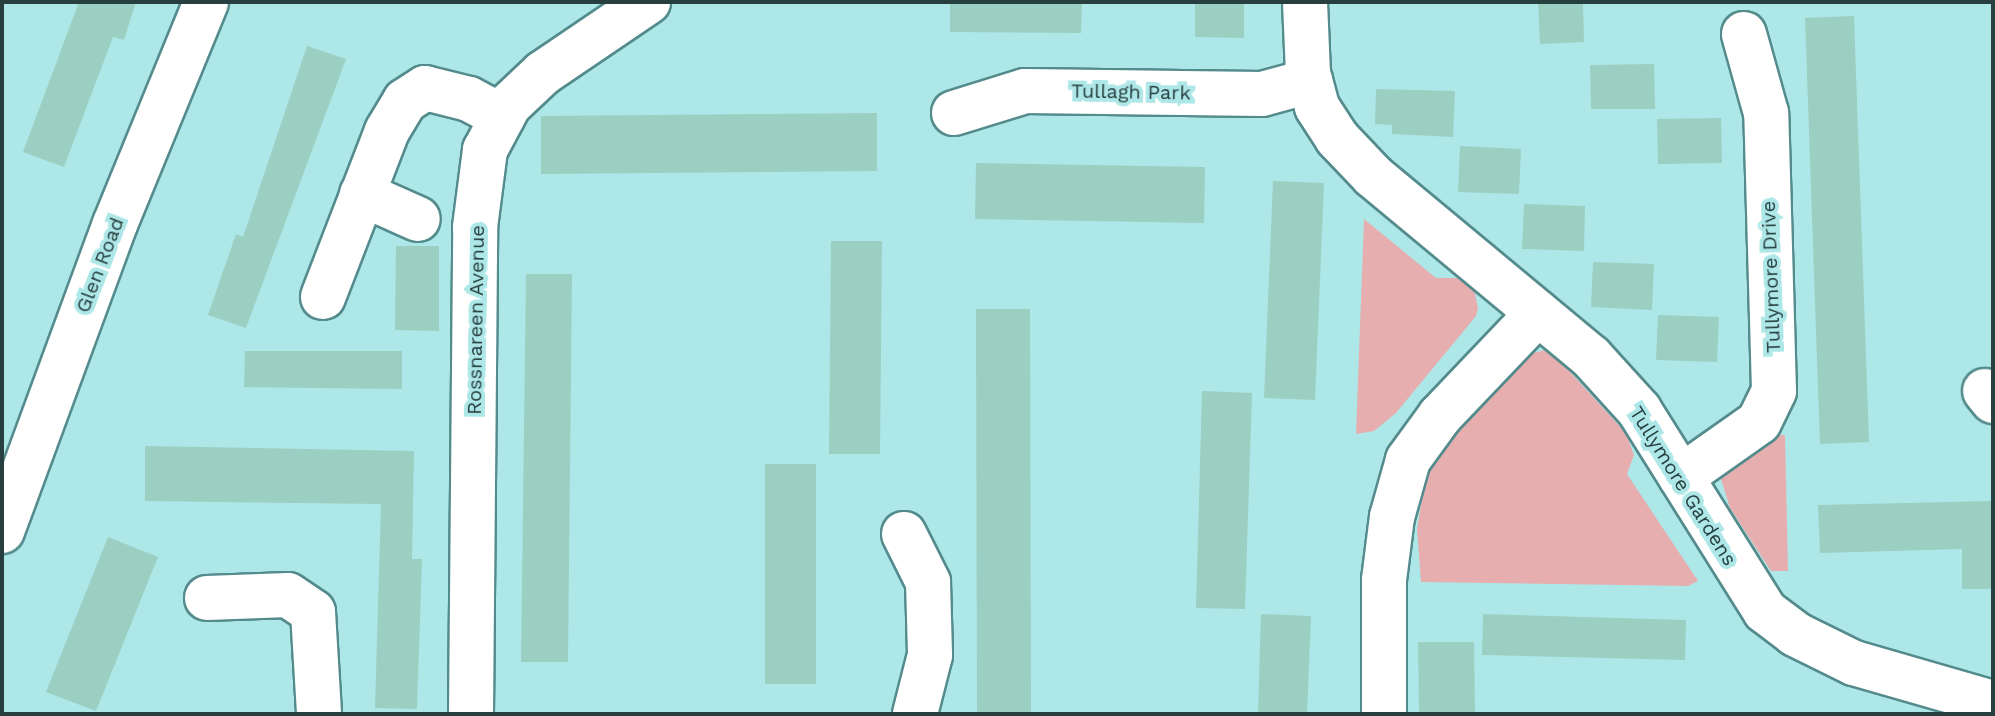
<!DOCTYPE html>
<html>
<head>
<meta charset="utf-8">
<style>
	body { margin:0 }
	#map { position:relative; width:1995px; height:716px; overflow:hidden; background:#aee7e7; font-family:"Work Sans",sans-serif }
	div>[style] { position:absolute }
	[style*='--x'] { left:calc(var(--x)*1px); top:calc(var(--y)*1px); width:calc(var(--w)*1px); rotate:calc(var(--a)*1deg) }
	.green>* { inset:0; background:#e7aeb0 }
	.building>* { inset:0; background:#9bcfc2 }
	.roads { filter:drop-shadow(2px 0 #548b8c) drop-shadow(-2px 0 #548b8c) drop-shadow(0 2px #548b8c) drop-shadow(0 -2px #548b8c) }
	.minor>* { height:44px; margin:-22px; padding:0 22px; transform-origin:22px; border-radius:22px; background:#fff }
	.major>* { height:44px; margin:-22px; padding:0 22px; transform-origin:22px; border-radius:22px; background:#fff }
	span { translate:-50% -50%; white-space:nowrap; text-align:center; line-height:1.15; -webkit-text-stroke:8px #aee7e7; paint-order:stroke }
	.street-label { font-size:20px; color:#273f3f }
	.frame { position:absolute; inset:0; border:4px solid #273f3f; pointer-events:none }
</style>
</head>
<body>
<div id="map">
	<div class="green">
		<div style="clip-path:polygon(1364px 219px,1436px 278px,1464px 278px,1475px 293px,1478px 308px,1476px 316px,1396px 413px,1374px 431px,1356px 434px)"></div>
		<div style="clip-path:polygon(1549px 349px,1626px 433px,1634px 455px,1627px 474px,1698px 581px,1688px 586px,1421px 582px,1417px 529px,1428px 463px,1511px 359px)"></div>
		<div style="clip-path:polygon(1774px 435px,1785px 435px,1788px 571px,1771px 571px,1730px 508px,1720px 476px)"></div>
	</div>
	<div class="building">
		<div style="clip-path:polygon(79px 2px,136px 2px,124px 40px,113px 37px,64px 167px,23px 152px)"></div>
		<div style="clip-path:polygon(950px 2px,1082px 2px,1081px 33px,950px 32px)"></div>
		<div style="clip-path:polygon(1195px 2px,1244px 2px,1244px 38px,1195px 37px)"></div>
		<div style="clip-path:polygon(1538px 2px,1583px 2px,1584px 42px,1540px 44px)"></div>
		<div style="clip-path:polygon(1854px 16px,1869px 442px,1820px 444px,1805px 18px)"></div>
		<div style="clip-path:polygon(307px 46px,346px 59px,246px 328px,208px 315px,236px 234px,243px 237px)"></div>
		<div style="clip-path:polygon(1654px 64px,1655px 109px,1591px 109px,1590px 65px)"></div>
		<div style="clip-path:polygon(1376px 89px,1455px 91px,1453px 137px,1392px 134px,1392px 125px,1375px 124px)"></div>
		<div style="clip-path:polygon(877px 113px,877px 171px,541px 174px,541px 116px)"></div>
		<div style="clip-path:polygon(1721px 118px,1722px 163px,1658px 164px,1657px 119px)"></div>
		<div style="clip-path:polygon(1460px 146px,1521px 149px,1519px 194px,1458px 192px)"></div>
		<div style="clip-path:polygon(976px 163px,1205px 167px,1204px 223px,975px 219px)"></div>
		<div style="clip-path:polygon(1273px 181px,1324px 183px,1315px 400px,1264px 398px)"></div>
		<div style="clip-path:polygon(1524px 204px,1585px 206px,1584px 251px,1522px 249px)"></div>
		<div style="clip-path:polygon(831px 241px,882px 241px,880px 454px,829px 454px)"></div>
		<div style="clip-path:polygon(396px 246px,439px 246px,439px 331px,395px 330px)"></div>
		<div style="clip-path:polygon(1593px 262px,1654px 264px,1652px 310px,1591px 307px)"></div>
		<div style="clip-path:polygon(526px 274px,572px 274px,568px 662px,521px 662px)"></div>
		<div style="clip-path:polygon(976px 309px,1030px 309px,1031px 714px,977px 714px)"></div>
		<div style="clip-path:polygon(1658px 315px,1719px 317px,1717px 362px,1656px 360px)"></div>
		<div style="clip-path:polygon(245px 351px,402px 351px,402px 389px,244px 387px)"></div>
		<div style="clip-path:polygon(1202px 391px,1252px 393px,1245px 609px,1196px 608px)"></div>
		<div style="clip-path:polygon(145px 446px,414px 451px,412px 559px,422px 559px,417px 709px,375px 708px,381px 504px,145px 501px)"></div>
		<div style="clip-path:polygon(765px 464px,816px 464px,816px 684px,765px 684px)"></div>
		<div style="clip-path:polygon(1993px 501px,1993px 589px,1962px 589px,1962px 549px,1820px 553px,1818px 505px)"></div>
		<div style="clip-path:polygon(108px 537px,158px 557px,96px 711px,46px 692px)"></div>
		<div style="clip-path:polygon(1261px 614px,1311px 616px,1307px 714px,1258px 714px)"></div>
		<div style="clip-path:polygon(1483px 614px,1686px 620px,1685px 660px,1482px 655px)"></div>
		<div style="clip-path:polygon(1418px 642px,1474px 642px,1475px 714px,1419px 714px)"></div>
	</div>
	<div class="roads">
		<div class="minor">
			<div style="--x:1305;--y:2;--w:71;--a:87.6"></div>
			<div style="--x:1308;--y:73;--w:35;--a:75"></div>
			<div style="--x:1317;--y:107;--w:37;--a:57"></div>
			<div style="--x:1337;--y:138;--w:52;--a:46.5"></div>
			<div style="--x:1373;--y:176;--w:283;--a:39.7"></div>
			<div style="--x:1591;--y:357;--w:72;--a:47.8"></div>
			<div style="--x:1639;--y:410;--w:237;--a:57.9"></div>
			<div style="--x:1765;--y:611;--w:38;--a:37"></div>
			<div style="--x:1795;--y:634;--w:66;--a:26.2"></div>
			<div style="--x:1854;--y:663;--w:145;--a:16.1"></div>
			<div style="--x:954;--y:113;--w:74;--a:-17.2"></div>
			<div style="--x:1025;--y:91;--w:237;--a:0.7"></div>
			<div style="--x:1262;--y:94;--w:50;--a:-15.2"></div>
			<div style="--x:362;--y:194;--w:61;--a:24.1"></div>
			<div style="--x:323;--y:297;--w:178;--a:-68.9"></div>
			<div style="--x:387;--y:131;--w:35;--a:-59"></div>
			<div style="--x:405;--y:101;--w:24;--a:-33"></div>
			<div style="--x:425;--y:88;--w:45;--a:14"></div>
			<div style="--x:469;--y:99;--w:38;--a:28"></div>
			<div style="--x:1985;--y:391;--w:13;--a:51"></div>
			<div style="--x:1681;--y:477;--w:95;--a:-35.2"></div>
			<div style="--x:1759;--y:422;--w:34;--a:-64"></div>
			<div style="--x:1774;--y:391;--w:278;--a:-91.6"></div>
			<div style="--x:1766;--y:113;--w:82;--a:-105.6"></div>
			<div style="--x:904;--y:534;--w:54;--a:63.4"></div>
			<div style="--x:928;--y:582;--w:73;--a:88.4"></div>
			<div style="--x:930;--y:655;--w:61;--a:104.3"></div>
			<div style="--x:207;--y:598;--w:81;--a:-2.1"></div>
			<div style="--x:288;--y:595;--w:30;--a:34"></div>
			<div style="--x:313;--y:612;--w:102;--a:86.6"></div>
			<div style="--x:471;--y:714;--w:487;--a:-89.5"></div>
			<div style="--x:475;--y:227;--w:78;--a:-82.6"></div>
			<div style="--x:485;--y:150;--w:51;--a:-61.9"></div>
			<div style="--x:509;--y:105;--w:47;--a:-43.3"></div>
			<div style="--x:543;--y:73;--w:127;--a:-34.1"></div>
			<div style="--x:1384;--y:714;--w:134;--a:-90"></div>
			<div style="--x:1384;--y:580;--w:64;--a:-82.8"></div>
			<div style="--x:1392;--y:517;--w:59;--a:-74.3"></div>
			<div style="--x:1408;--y:460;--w:54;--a:-54"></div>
			<div style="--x:1440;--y:416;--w:142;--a:-46.4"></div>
		</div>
		<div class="major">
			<div style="--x:2;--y:531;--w:327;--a:-69.8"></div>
			<div style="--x:115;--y:224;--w:240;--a:-67.7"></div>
		</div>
	</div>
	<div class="street-label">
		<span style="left:1131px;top:92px;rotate:1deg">Tullagh Park</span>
		<span style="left:100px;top:265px;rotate:-69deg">Glen Road</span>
		<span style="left:1771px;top:277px;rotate:-92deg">Tullymore Drive</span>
		<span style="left:476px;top:320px;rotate:-89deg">Rossnareen Avenue</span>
		<span style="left:1683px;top:486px;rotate:58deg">Tullymore Gardens</span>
	</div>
	<div class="frame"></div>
</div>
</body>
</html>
